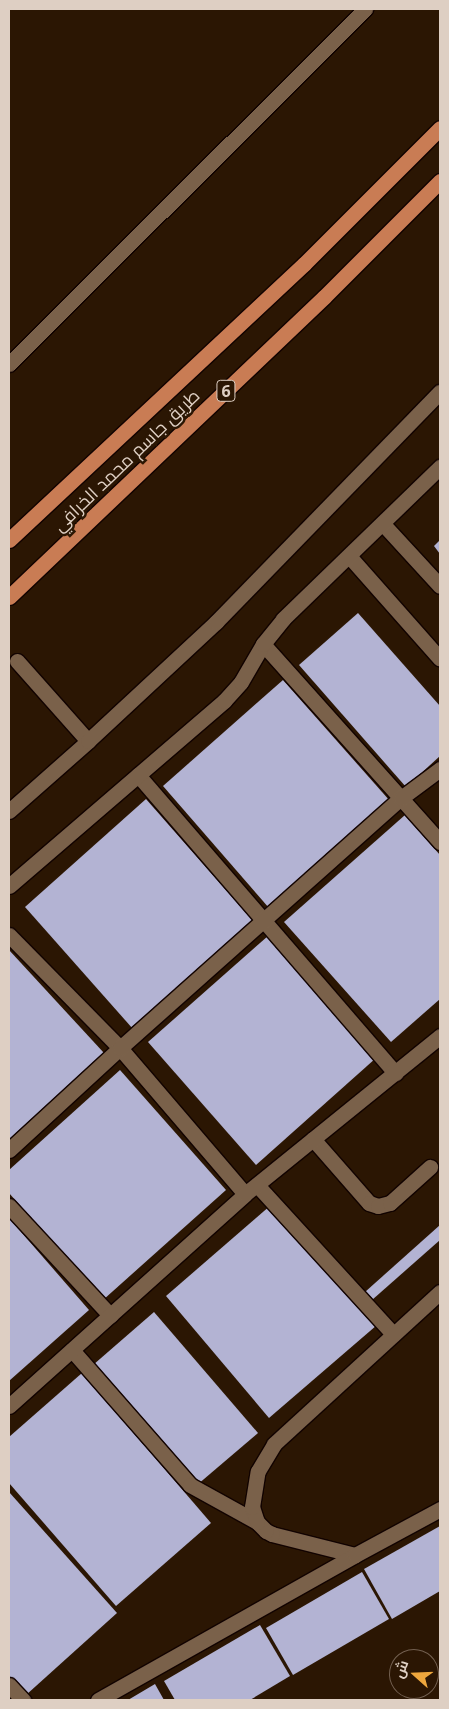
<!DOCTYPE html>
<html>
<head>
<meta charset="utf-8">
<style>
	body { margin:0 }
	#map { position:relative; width:449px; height:1709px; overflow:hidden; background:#2b1603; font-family:"Noto Sans",Cairo,sans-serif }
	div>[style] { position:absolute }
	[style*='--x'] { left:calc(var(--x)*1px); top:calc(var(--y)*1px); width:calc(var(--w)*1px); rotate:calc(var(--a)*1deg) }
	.building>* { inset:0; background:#b3b3d3 }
	.roads { filter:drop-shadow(1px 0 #120300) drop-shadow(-1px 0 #120300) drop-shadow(0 1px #120300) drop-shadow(0 -1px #120300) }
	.minor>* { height:15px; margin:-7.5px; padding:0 7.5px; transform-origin:7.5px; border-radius:7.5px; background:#7a614a }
	.highway>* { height:15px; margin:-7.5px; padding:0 7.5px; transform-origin:7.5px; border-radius:7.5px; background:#c97c54 }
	span { translate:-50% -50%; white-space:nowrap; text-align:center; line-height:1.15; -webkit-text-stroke:5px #2b1603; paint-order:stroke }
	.shield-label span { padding:1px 4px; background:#2b1603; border:1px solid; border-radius:4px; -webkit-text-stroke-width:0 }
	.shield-label { font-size:16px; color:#decfc3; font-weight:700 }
	.street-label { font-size:18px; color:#decfc3 }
	.frame { position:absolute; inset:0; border:10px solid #decfc3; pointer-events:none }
	.north { position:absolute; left:389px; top:1649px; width:50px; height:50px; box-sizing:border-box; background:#2b1603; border:1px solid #736050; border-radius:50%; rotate:290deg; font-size:14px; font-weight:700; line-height:20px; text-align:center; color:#decfc3 }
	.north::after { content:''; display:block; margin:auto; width:18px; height:22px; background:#eea73d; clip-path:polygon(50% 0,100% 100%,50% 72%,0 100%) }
</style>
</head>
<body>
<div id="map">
	<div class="building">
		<div style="clip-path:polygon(440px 540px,440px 554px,434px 546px)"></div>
		<div style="clip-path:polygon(358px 613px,440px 706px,440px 756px,406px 787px,299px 665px)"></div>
		<div style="clip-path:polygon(283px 680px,390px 801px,269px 908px,163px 786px)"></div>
		<div style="clip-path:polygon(146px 799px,254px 922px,133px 1029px,25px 907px)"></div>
		<div style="clip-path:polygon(405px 815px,440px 855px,440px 999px,391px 1042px,284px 922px)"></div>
		<div style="clip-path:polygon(268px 936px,376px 1058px,256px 1165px,148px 1042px)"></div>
		<div style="clip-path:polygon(9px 950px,104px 1053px,9px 1142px)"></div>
		<div style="clip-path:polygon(120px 1070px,226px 1190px,103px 1300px,9px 1193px,9px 1170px)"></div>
		<div style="clip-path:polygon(271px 1205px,377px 1325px,269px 1418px,166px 1296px)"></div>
		<div style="clip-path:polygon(9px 1218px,89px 1310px,9px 1381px)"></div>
		<div style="clip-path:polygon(440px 1225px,440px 1240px,372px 1300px,365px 1292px)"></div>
		<div style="clip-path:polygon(154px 1312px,258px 1433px,197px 1485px,93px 1365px)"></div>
		<div style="clip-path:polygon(82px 1373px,211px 1523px,116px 1606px,9px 1483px,9px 1437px)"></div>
		<div style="clip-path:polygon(9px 1492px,117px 1613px,26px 1695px,9px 1676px)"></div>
		<div style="clip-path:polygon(440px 1526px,440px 1591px,392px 1619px,364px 1569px)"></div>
		<div style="clip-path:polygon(362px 1572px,389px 1619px,293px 1675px,266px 1628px)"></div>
		<div style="clip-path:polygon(260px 1625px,290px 1676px,250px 1700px,175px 1700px,164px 1681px)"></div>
		<div style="clip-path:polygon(155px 1684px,164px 1700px,128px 1700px)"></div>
	</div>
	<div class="roads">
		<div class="minor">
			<div style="--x:9;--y:364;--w:503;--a:-44.92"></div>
			<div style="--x:383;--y:524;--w:84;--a:47.4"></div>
			<div style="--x:349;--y:556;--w:137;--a:48.5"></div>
			<div style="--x:263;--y:644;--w:266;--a:48.2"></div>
			<div style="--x:17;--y:661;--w:107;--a:48.4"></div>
			<div style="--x:138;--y:775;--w:394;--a:49.2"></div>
			<div style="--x:9;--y:811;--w:106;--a:-41.5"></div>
			<div style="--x:88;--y:741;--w:175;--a:-42.9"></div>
			<div style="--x:216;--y:622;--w:321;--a:-45.8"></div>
			<div style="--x:9;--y:886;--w:284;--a:-40.7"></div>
			<div style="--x:224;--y:701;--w:25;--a:-48"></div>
			<div style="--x:241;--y:682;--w:44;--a:-59.9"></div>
			<div style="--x:263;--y:644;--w:32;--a:-51"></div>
			<div style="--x:283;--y:619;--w:219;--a:-44.1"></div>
			<div style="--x:9;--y:935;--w:158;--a:45.5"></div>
			<div style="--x:120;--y:1048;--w:192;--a:49.4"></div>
			<div style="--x:313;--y:1139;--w:85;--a:48.8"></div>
			<div style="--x:369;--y:1203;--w:9;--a:18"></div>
			<div style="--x:378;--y:1206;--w:12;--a:-14"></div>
			<div style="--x:390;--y:1203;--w:54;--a:-42"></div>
			<div style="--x:9;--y:1150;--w:151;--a:-42.6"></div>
			<div style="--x:120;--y:1048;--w:376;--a:-41.7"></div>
			<div style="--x:401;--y:798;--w:49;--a:-36.6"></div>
			<div style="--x:257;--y:1185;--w:202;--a:47.6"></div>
			<div style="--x:9;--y:1206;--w:149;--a:47.2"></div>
			<div style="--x:72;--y:1350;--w:179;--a:48.8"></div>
			<div style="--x:190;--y:1485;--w:77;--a:28.9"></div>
			<div style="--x:9;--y:1406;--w:317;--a:-41.9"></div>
			<div style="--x:245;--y:1194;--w:251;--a:-39"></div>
			<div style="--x:355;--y:1555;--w:86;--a:-165.8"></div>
			<div style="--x:272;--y:1534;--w:7;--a:-153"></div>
			<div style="--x:266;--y:1531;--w:13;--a:-135"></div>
			<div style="--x:257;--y:1522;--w:16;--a:-108"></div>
			<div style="--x:252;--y:1507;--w:36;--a:-81"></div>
			<div style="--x:258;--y:1471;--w:31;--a:-59"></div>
			<div style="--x:274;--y:1444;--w:225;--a:-42.5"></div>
			<div style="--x:9;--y:1685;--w:21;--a:47"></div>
			<div style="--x:98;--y:1700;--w:295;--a:-29.4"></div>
			<div style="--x:355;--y:1555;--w:97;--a:-28.4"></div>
		</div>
		<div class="highway">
			<div style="--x:9;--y:540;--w:404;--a:-43.1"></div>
			<div style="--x:304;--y:264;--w:192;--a:-45"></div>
			<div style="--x:9;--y:597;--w:435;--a:-43.6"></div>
			<div style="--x:324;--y:297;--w:164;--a:-45"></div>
		</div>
	</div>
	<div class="shield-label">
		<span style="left:226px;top:391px">6</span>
	</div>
	<div class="street-label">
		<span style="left:126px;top:460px;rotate:-44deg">طريق جاسم محمد الخرافي</span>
	</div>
	<div class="frame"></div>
	<div class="north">ش</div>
</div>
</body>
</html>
